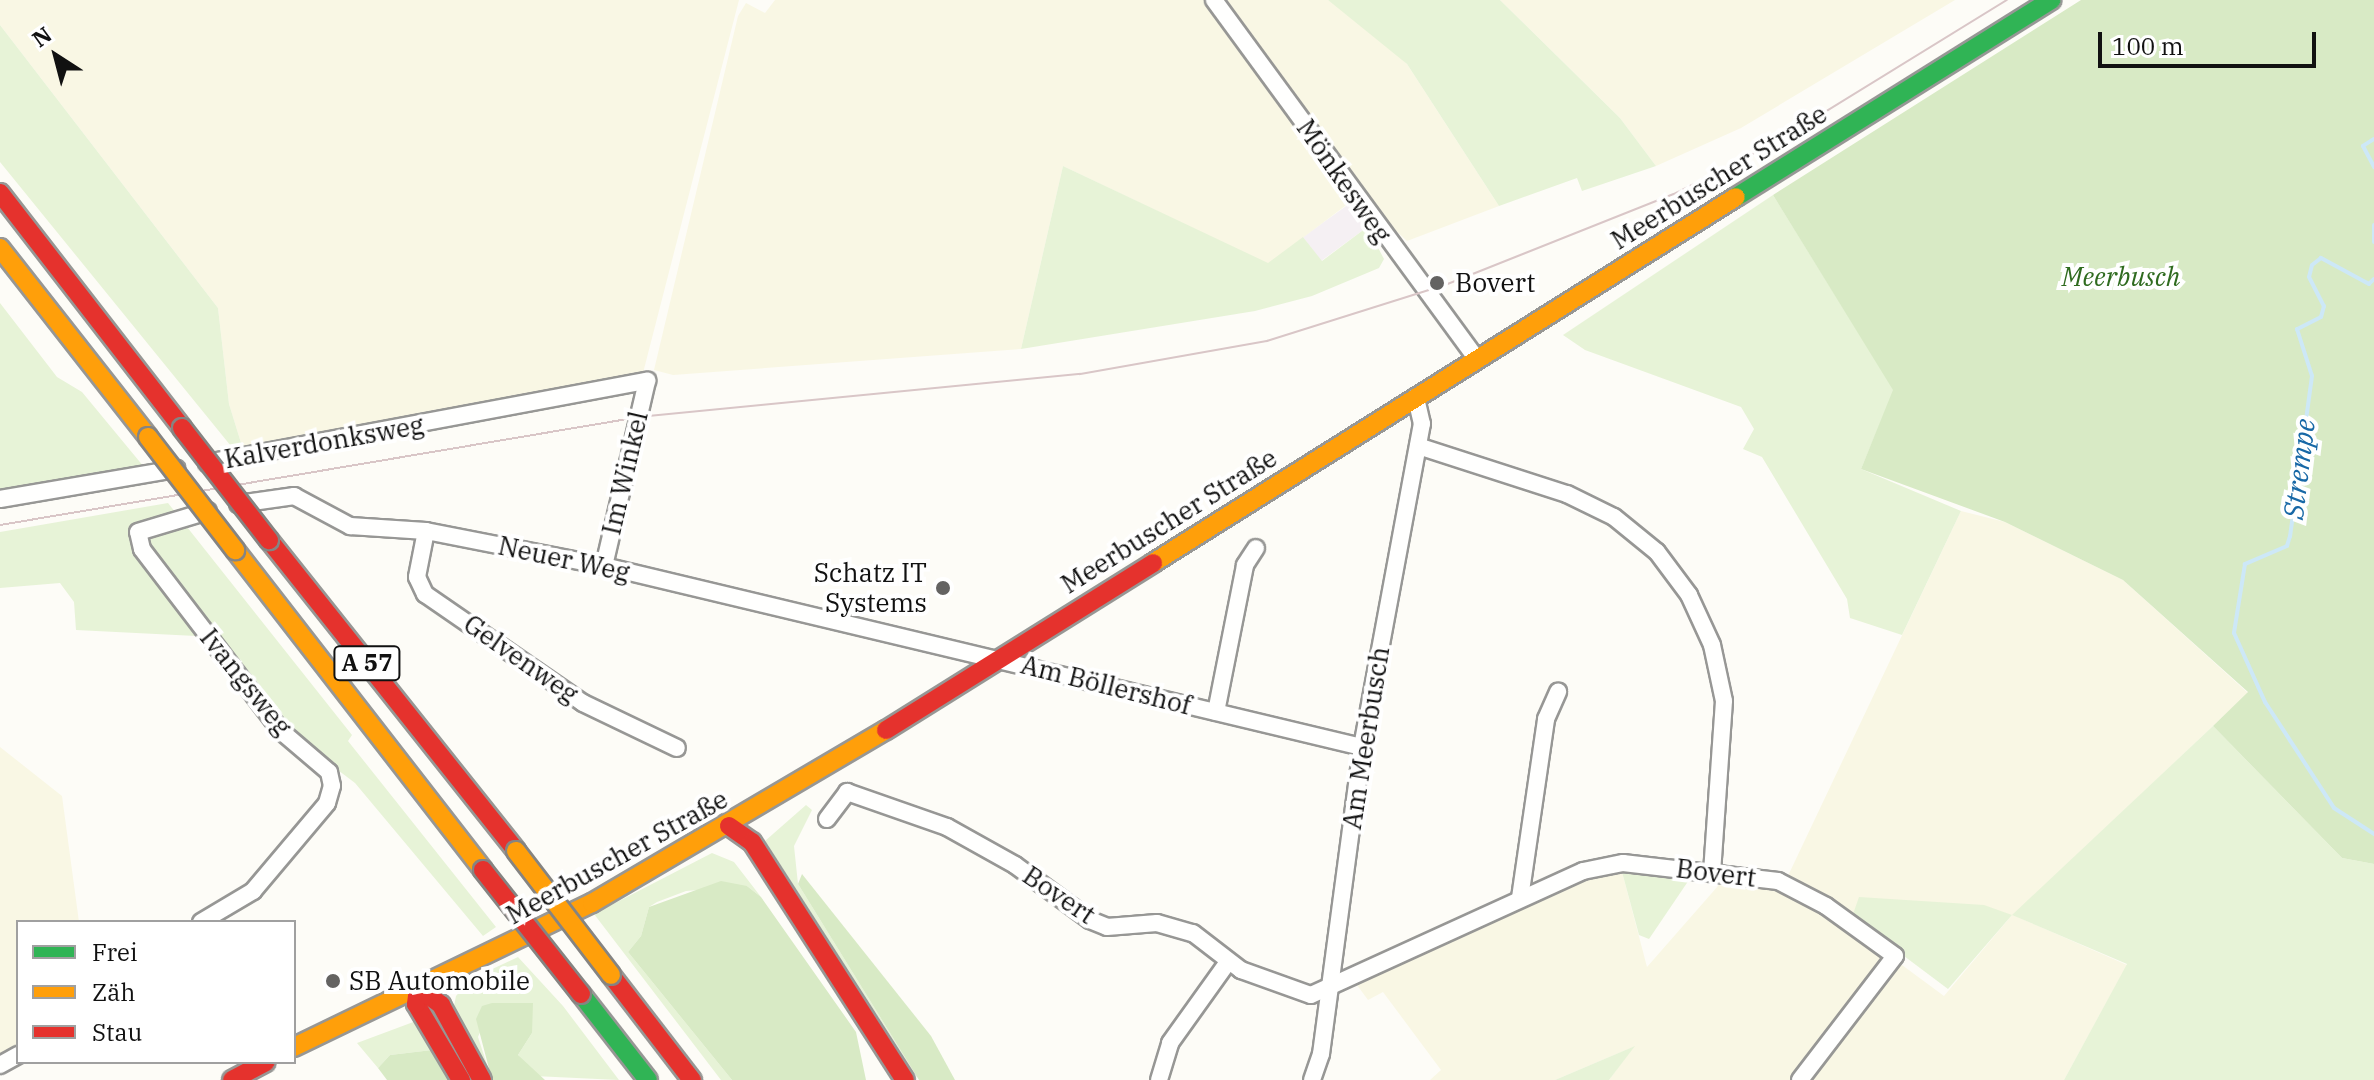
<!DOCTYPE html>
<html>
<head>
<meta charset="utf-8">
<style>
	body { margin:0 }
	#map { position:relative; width:2374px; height:1080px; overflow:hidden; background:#fdfcf7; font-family:"IBM Plex Serif",serif }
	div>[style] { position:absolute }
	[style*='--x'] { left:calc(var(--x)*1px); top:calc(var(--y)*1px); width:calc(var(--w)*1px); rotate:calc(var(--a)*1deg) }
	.industrial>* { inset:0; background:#f5f0f3 }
	.farmland>* { inset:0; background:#f9f7e4 }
	.green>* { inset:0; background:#e7f3d7 }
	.forest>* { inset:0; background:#d8eac5 }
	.stream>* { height:4px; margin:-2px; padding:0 2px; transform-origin:2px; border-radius:2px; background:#cde8f7 }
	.roads { filter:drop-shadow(2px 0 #979795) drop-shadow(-2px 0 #979795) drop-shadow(0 2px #979795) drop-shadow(0 -2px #979795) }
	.street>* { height:16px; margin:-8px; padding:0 8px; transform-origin:8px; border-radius:8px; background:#fffffe }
	.fast>* { height:18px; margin:-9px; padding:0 9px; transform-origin:9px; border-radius:9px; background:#30b455 }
	.slow>* { height:18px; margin:-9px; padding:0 9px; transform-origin:9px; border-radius:9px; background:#ff9f0a }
	.jam>* { height:18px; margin:-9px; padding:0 9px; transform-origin:9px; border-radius:9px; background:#e5322d }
	.tram>* { height:2px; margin:-1px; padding:0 1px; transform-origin:1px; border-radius:1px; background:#d9c6c7 }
	.bridges { filter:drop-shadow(2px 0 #858482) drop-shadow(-2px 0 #858482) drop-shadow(0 2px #858482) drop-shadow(0 -2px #858482) }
	.slow-bridge>* { height:18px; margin:-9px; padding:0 9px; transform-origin:9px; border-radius:9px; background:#ff9f0a }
	.jam-bridge>* { height:18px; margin:-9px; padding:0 9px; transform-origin:9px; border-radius:9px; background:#e5322d }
	.dots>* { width:22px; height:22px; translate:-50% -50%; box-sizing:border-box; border:4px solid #fff; border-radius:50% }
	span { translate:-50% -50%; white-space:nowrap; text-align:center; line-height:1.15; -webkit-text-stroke:8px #fff; paint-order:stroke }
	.shield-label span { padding:2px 6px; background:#fff; border:2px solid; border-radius:6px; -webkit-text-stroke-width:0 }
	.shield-label { font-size:24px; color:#111; font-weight:700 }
	.street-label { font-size:26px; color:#111 }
	.park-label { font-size:26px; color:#2f6b1f; font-style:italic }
	.poi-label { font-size:26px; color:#111 }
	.left { translate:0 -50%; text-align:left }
	.right { translate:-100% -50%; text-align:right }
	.water-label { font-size:28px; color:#1768a6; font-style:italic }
	.legend { position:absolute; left:16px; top:920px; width:280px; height:144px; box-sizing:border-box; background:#fff; border:2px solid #a0a0a0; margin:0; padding:10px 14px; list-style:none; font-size:24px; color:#111 }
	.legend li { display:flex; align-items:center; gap:16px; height:40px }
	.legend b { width:40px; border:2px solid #a0a0a0 }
	.north { position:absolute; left:16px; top:16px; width:80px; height:80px; -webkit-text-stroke:6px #fff; paint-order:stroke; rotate:324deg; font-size:22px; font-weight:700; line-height:32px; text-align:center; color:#111 }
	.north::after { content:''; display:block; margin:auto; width:28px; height:36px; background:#111; clip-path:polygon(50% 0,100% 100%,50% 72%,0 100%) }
	.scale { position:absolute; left:2098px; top:32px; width:218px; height:36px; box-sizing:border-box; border:4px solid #111; border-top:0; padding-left:10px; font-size:24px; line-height:28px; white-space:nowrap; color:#111; -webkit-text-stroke:6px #fff; paint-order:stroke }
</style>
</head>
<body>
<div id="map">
	<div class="industrial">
		<div style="clip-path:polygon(1349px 204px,1366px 228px,1321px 261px,1303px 237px)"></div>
	</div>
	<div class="farmland">
		<div style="clip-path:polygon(0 0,739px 0,643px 373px,570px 394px,242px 446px,229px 404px,218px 308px,0 25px)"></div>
		<div style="clip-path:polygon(775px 0,1207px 0,1353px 200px,1268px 264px,1063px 166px,1021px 349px,673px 375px,654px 370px,738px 16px,746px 3px,765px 13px)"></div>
		<div style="clip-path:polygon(1221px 0,1328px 0,1365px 24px,1407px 64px,1499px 206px,1407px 241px,1380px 216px)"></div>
		<div style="clip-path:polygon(1500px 0,1955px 0,1741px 128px,1656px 166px,1620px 118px)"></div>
		<div style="clip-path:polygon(1961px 511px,2005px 522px,2123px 580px,2248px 693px,2013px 915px,2127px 965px,2064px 1080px,1804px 1080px,1892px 967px,1902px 965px,1944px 996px,2012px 915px,1852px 916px,1786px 880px)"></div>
		<div style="clip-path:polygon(0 747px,62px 796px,79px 922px,18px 922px,18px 1047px,0 1059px)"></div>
		<div style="clip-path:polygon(1622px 872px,1647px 967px,1725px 878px,1757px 880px,1825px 910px,1884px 957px,1797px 1080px,1609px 1080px,1633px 1047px,1555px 1080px,1430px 1080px,1441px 1070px,1383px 992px,1368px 1000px,1357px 985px,1417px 949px,1582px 877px)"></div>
	</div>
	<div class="green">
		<div style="clip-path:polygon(1328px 0,1500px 0,1620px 118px,1656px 166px,1582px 191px,1577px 178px,1499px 206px,1407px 64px)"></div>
		<div style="clip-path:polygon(0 25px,218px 308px,229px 404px,242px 446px,235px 451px,0 162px)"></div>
		<div style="clip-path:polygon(1063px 166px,1268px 263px,1303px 237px,1322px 261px,1366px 228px,1349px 204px,1353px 200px,1384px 259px,1379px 268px,1312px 296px,1255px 311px,1021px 349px)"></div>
		<div style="clip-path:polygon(1773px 195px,1894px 390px,1861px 469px,1961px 511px,1902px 635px,1850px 618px,1847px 599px,1762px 457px,1743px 449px,1754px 429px,1741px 407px,1585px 350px,1563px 335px)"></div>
		<div style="clip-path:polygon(0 303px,57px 377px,82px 392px,144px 467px,0 492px)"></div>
		<div style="clip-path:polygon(168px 503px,352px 735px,348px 741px,496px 927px,483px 936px,355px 783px,285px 730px,216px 637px,76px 630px,74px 602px,60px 583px,0 588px,0 532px)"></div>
		<div style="clip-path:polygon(2213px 726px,2342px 858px,2374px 864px,2374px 1080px,2064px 1080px,2127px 964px,2012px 915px,1948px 989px,1852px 917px,1859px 897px,1984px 905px,2012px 915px)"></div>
		<div style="clip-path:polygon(806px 805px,812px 810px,794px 846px,798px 884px,919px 1080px,765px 841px)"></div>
		<div style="clip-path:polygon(712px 853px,734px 862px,761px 897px,747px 886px,686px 891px,657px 902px,649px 907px,641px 936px,628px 952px,732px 1080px,721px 1080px,594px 914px)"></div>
		<div style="clip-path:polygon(1622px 872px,1693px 874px,1649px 939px,1639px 935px)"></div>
		<div style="clip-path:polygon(518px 957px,563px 1006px,619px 1080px,534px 1076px,518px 1055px,532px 1033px,519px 1004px,492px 1003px,478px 1037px,492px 1080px,454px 1006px,456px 996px,471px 979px)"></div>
		<div style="clip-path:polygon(416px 1021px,432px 1050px,390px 1055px,378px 1068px,357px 1043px)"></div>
		<div style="clip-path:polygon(1635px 1046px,1609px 1080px,1555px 1080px)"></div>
	</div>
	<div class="forest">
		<div style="clip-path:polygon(2081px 0,2374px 0,2374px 864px,2342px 858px,2213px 726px,2248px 692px,2123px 580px,2005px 522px,1861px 469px,1893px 390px,1773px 195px)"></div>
		<div style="clip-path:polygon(802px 874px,931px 1036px,955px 1080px,919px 1080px,798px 884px)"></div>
		<div style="clip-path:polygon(721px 881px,747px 886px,761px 897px,856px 1032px,866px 1080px,732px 1080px,628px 952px,641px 936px,649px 907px)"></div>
		<div style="clip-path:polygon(492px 1003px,533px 1003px,532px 1033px,518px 1055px,545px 1080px,492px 1080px,476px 1019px,482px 1006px)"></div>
		<div style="clip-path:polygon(432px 1050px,451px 1080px,387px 1080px,378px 1068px,390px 1055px)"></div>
	</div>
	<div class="stream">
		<div style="--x:2374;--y:139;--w:13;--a:148"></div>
		<div style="--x:2363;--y:146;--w:24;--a:62"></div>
		<div style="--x:2374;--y:225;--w:17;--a:90"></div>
		<div style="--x:2374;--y:279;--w:7;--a:135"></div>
		<div style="--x:2369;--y:284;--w:55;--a:-151.6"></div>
		<div style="--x:2321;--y:258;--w:11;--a:142"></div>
		<div style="--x:2312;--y:265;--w:12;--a:104"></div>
		<div style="--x:2309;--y:277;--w:33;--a:63"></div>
		<div style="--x:2324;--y:306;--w:11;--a:105"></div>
		<div style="--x:2321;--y:317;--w:27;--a:153"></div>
		<div style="--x:2297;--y:329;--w:49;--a:72.3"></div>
		<div style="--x:2312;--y:376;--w:162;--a:97.8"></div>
		<div style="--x:2290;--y:536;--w:10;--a:107"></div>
		<div style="--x:2287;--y:546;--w:46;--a:156.8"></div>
		<div style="--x:2245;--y:564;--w:70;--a:99.1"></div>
		<div style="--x:2234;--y:633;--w:76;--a:65.8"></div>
		<div style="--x:2265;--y:702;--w:126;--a:56.9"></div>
		<div style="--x:2334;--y:808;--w:48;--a:33"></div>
	</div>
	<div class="roads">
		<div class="street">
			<div style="--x:1214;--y:0;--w:445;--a:53.8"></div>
			<div style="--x:1418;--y:446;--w:157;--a:17.9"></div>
			<div style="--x:1567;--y:494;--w:52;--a:26.1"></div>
			<div style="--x:1614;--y:517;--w:55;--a:39.1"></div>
			<div style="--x:1657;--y:552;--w:54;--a:53.3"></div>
			<div style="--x:1689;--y:595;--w:55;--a:65.3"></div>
			<div style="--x:1712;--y:645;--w:57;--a:77.9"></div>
			<div style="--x:1724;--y:701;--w:170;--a:94"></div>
			<div style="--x:207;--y:463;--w:448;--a:-10.6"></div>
			<div style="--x:647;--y:381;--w:190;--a:103.1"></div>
			<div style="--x:0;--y:499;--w:179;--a:-9.7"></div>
			<div style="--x:238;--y:504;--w:57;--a:-8.1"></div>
			<div style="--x:294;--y:496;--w:64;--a:28.2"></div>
			<div style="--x:350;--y:526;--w:76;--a:3.8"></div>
			<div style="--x:426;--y:531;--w:181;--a:11.1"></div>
			<div style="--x:604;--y:566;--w:779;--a:13.43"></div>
			<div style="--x:426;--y:531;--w:47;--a:101.1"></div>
			<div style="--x:417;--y:577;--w:19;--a:65"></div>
			<div style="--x:425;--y:594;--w:192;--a:34.6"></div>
			<div style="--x:583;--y:703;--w:104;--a:25.6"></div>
			<div style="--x:1216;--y:712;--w:150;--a:-78.8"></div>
			<div style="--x:1245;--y:565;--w:20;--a:-57"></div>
			<div style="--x:827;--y:819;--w:34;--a:-53"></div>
			<div style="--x:847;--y:792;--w:106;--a:19.3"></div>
			<div style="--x:947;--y:827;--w:78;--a:29.2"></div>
			<div style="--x:1015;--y:865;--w:93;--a:36.3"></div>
			<div style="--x:1090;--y:920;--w:18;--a:22"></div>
			<div style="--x:1107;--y:927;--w:50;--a:-4.6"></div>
			<div style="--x:1157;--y:923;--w:37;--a:16"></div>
			<div style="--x:1193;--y:933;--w:61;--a:37.6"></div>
			<div style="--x:1241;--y:970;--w:74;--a:19.7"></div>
			<div style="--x:1311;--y:995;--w:299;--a:-24.5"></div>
			<div style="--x:1583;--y:871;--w:41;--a:-11.3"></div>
			<div style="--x:1623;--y:863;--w:156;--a:6.6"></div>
			<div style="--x:1778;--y:881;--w:54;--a:27.5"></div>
			<div style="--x:1826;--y:906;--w:85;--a:35.9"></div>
			<div style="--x:1895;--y:956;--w:156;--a:127.5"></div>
			<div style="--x:1520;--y:898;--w:181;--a:-81.7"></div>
			<div style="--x:1546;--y:719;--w:30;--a:-66"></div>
			<div style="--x:201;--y:922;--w:61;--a:-30.8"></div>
			<div style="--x:253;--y:891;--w:115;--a:-49.9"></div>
			<div style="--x:327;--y:803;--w:18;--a:-74"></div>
			<div style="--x:332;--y:786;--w:14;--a:-102"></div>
			<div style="--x:329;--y:772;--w:63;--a:-139.5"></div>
			<div style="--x:281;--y:731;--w:229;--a:-127.4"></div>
			<div style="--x:142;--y:549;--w:17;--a:-103"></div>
			<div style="--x:138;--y:532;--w:73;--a:-16.7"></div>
			<div style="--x:0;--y:1065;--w:21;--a:-29"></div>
			<div style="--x:1159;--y:1080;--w:39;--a:-73"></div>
			<div style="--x:1170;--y:1043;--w:100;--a:-54.4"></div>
			<div style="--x:1312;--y:1080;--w:28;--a:-71"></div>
			<div style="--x:1321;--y:1054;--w:310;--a:-82.4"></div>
			<div style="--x:1362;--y:747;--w:329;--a:-79.5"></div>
			<div style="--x:1422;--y:424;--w:28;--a:-103"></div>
		</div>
		<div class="fast">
			<div style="--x:1736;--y:197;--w:372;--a:-32"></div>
			<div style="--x:581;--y:994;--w:109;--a:52.1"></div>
		</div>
		<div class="slow">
			<div style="--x:0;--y:248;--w:240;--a:51.9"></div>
			<div style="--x:235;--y:550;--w:405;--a:52.2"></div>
			<div style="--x:1153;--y:563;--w:688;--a:-32.12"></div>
			<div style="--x:294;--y:1047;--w:331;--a:-25.8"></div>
			<div style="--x:592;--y:903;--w:341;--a:-30.5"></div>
		</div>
		<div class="jam">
			<div style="--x:0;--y:193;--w:297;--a:52.2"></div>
			<div style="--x:269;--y:540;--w:397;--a:51.5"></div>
			<div style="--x:886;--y:730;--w:315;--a:-32"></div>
			<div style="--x:729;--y:826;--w:28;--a:35"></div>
			<div style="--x:752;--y:842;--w:283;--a:57.3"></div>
			<div style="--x:611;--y:975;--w:133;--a:52.4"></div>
			<div style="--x:232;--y:1080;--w:38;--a:-28"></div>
			<div style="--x:461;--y:1080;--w:88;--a:-120.6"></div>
			<div style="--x:416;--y:1004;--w:16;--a:-83"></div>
			<div style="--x:418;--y:988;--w:29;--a:36"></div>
			<div style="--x:441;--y:1005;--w:85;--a:61.3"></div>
		</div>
	</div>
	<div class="tram">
		<div style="--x:0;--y:525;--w:648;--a:-9.59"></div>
		<div style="--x:639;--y:417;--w:443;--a:-5.6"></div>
		<div style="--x:1080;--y:374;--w:190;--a:-10"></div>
		<div style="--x:1267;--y:341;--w:187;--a:-17.5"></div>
		<div style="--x:1445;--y:285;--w:246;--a:-21.7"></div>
		<div style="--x:1674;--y:194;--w:114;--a:-27"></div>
		<div style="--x:1776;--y:142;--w:271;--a:-31.6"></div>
	</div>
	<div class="bridges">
		<div class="slow-bridge">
			<div style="--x:148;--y:437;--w:143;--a:52.4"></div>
			<div style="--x:516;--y:851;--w:156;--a:52.5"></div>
		</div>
		<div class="jam-bridge">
			<div style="--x:182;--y:428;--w:142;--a:52.2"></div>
			<div style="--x:483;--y:870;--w:158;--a:51.7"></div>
		</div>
	</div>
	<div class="dots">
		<div style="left:1437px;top:283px;background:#646362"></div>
		<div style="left:943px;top:588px;background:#646362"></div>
		<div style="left:333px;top:981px;background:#646362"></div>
	</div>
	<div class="shield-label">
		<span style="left:367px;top:663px">A 57</span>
	</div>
	<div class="street-label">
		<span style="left:1719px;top:177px;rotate:-32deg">Meerbuscher Straße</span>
		<span style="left:1344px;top:181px;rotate:55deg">Mönkesweg</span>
		<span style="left:324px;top:442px;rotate:-10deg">Kalverdonksweg</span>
		<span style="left:625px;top:473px;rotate:-77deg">Im Winkel</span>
		<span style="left:1169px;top:521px;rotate:-32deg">Meerbuscher Straße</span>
		<span style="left:564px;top:559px;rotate:12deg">Neuer Weg</span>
		<span style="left:521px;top:659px;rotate:35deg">Gelvenweg</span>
		<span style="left:246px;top:682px;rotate:51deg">Ivangsweg</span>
		<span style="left:1106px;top:685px;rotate:14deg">Am Böllershof</span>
		<span style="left:1366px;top:738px;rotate:-81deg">Am Meerbusch</span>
		<span style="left:617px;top:857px;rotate:-29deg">Meerbuscher Straße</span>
		<span style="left:1716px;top:873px;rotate:7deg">Bovert</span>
		<span style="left:1059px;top:895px;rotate:34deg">Bovert</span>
	</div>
	<div class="park-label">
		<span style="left:2121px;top:277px">Meerbusch</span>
	</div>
	<div class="poi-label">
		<span class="left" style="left:1455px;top:283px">Bovert</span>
		<span class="right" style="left:927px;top:588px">Schatz IT<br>Systems</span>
		<span class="left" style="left:349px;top:981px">SB Automobile</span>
	</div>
	<div class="water-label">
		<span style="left:2299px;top:469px;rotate:-83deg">Strempe</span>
	</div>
	<ul class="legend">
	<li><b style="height:10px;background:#30b455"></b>Frei</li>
	<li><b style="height:10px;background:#ff9f0a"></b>Zäh</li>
	<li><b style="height:10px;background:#e5322d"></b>Stau</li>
	</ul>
	<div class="north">N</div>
	<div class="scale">100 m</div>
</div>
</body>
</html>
